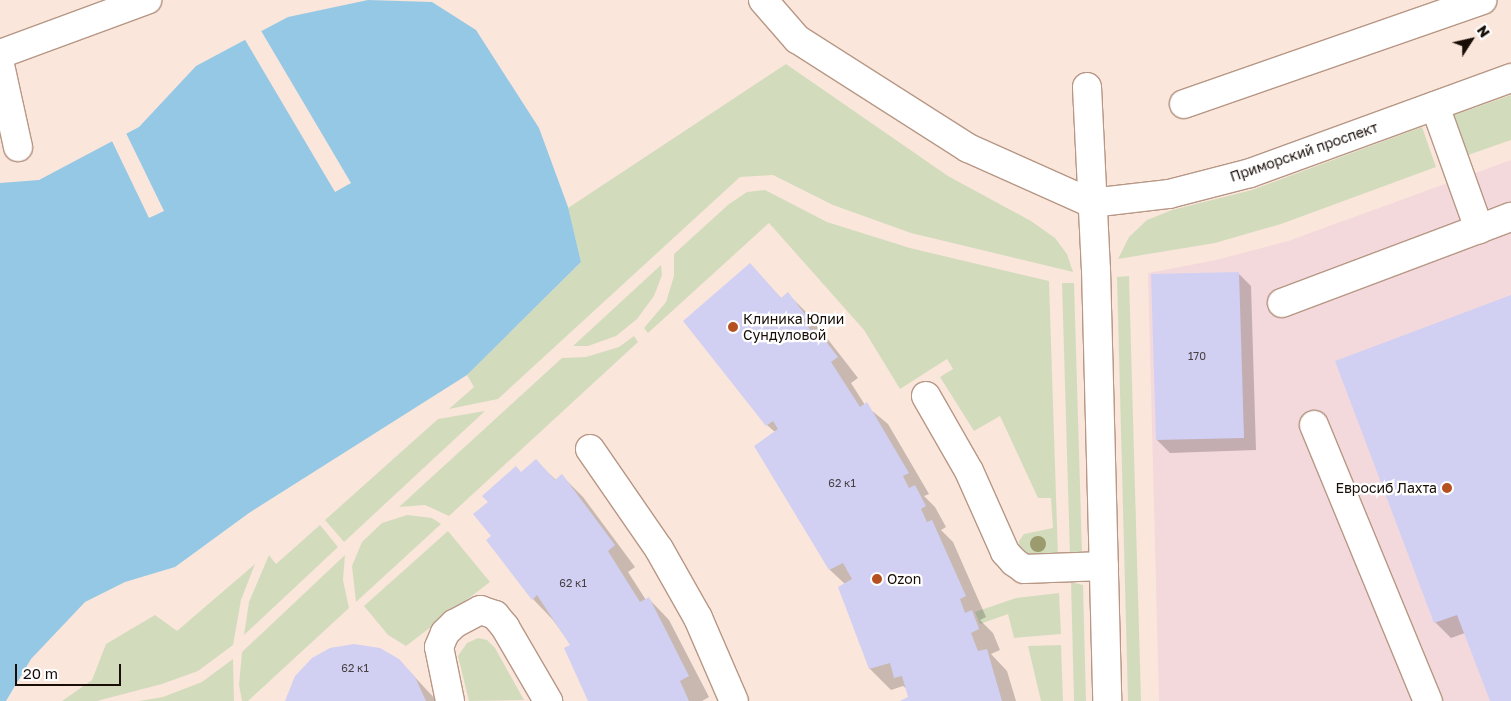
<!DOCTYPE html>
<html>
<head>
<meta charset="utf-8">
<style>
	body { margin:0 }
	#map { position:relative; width:1511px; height:701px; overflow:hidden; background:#fbe6db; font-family:"Golos Text",sans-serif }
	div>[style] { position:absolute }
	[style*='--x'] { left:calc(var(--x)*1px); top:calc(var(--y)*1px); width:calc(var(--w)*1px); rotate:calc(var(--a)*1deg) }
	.commercial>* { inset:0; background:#f4d9dc }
	.green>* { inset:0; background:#d2dcbd }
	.water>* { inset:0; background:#94c8e5 }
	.pier>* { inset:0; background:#fbe6db }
	.shadow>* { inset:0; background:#0003 }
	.building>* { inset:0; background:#d1d0f2 }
	.roads { filter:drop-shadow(1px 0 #b79785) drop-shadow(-1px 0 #b79785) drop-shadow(0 1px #b79785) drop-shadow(0 -1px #b79785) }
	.minor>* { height:28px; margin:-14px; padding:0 14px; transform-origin:14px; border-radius:14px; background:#fff }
	.trees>* { width:16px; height:16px; margin:-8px; border-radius:50%; background:#9b9b6d }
	.dots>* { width:14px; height:14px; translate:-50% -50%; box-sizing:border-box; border:2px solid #fff; border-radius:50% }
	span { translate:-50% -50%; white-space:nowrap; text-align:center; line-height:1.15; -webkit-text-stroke:4.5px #fff; paint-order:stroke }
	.number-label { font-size:11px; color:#463e42 }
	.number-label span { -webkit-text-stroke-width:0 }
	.street-label { font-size:14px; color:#180d07 }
	.poi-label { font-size:14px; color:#180d07 }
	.left { translate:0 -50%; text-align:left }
	.right { translate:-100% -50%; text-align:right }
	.north { position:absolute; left:1446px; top:15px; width:50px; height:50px; -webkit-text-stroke:4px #fff; paint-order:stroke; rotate:55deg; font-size:14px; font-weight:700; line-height:20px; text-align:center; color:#180d07 }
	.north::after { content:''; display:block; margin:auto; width:18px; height:22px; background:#180d07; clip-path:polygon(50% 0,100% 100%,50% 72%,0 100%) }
	.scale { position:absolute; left:15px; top:664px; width:106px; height:22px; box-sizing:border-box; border:2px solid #180d07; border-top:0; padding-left:6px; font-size:15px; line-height:18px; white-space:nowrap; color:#180d07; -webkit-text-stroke:4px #fff; paint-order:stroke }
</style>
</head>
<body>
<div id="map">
	<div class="commercial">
		<div style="clip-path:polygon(1511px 160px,1511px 701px,1159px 701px,1148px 273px,1216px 260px,1288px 241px)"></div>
	</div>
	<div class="green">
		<div style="clip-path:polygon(786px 64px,948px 176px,1031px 221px,1055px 238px,1067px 254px,1073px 272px,911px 233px,833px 205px,773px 175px,740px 177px,498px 399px,449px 409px,474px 387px,467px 375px,581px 262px,568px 208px)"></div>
		<div style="clip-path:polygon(1511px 95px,1511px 140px,1468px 155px,1454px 115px)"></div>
		<div style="clip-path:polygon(1422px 127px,1436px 167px,1281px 224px,1215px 243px,1118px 259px,1129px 237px,1147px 220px,1172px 210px,1252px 190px)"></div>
		<div style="clip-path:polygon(765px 190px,827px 222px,910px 248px,1049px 281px,1058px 557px,1032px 557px,1020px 551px,1019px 541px,1024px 534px,1053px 528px,1051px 498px,1038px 498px,1000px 416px,974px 431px,940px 377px,953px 369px,947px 359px,900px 389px,864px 330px,769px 223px,648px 333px,644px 328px,666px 302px,674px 276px,674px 254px,729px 204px,747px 192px)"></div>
		<div style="clip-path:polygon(661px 265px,662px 275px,654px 296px,637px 319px,616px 336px,588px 346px,573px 346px)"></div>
		<div style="clip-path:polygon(1129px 276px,1141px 701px,1128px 701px,1117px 277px)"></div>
		<div style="clip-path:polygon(1062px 283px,1074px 283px,1082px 553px,1070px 556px)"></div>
		<div style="clip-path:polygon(634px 336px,638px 342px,449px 516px,425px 505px,399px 507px,562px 358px,586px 357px,619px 347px)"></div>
		<div style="clip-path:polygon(485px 411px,344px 542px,325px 520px,438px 419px)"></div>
		<div style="clip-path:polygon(407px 515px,432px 518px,441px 524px,356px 602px,352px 566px,362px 542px,382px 523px)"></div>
		<div style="clip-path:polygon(320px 525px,338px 547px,244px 635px,249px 602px,269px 555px,276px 564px)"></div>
		<div style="clip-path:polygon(448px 531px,490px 582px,406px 646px,388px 635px,364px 606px)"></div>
		<div style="clip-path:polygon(345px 555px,343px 580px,349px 608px,248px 701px,242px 701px,239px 685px,242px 652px)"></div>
		<div style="clip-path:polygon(255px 564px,241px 600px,233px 645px,198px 671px,162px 684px,97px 701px,62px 701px,92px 680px,106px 644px,155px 615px,177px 631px)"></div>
		<div style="clip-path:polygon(1071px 582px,1083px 585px,1086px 701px,1074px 701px)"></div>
		<div style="clip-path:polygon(1059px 593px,1061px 634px,1014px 638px,1008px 614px,980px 624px,975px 612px,1016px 598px)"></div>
		<div style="clip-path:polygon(478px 638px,487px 640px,495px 648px,524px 700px,469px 701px,458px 656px,467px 643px)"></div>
		<div style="clip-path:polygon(1061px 645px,1063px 701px,1041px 701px,1028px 646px)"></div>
		<div style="clip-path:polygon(233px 659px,234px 701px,139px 701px,163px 697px,202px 682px)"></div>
	</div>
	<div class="water">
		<div style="clip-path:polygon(368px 0,432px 2px,476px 30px,539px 128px,568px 207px,581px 262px,467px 375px,249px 513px,175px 567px,125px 582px,85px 602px,31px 659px,6px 701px,0 701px,0 183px,39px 180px,139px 127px,196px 66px,288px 17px)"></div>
	</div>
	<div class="pier">
		<div style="clip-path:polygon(260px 29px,351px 183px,335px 192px,244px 38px)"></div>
		<div style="clip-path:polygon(125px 131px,164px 211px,149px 218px,111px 139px)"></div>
	</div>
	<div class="shadow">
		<div style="clip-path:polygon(750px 264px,782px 299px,788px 294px,809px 315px,858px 378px,851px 383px,865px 405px,888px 424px,929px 494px,924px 496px,935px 507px,946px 527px,941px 530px,953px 542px,986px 617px,980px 620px,993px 633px,1000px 650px,991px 654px,1007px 671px,1016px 701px,902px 701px,909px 698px,907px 689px,903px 686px,891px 690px,870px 669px,840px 587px,845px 584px,830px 570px,756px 446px,775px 432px,767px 425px)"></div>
		<div style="clip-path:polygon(1238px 273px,1251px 286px,1256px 450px,1170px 453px,1157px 440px)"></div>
		<div style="clip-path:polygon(1511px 296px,1511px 701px,1491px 701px,1465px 633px,1451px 638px,1435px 622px)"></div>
		<div style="clip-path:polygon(536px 461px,556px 480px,562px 476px,583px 497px,635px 567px,628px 572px,646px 600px,649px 599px,669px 620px,709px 697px,702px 701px,590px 701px,572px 646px,553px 620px,533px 599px,493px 536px,521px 474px)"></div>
		<div style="clip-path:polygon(399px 660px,437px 701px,287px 701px)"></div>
	</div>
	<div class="building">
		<div style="clip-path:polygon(750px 263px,781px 298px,788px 292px,807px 317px,803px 320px,812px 332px,816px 329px,838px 357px,831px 362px,860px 407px,867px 402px,909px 473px,903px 476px,909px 488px,915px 485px,926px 506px,921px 509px,927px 522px,932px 520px,966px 596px,960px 599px,965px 613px,972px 610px,979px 629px,971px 633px,978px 651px,987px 649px,1002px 701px,900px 701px,908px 697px,902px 676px,894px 678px,890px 663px,869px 669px,838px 587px,852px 579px,843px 563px,829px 570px,754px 446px,778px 429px,773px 421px,766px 426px,683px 321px)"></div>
		<div style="clip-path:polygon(1239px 272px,1244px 438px,1156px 440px,1151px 274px)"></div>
		<div style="clip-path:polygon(1511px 295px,1511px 701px,1490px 701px,1457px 615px,1434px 623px,1335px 361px)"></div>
		<div style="clip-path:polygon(536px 459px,555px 480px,562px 474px,615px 545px,608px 551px,640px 602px,649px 597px,689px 676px,680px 681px,689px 701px,588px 701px,564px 648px,570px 645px,537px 595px,532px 600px,486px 540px,491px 536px,473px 514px,488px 502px,482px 496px,516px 466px,521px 472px)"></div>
		<div style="clip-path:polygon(354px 644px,380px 648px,399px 659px,415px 677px,426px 701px,285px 701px,295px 676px,312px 658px,330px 648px)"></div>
	</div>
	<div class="roads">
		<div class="minor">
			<div style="--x:763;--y:0;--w:52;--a:48.9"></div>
			<div style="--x:797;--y:39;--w:203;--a:32.5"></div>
			<div style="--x:968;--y:148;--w:135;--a:24.1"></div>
			<div style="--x:0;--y:54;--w:157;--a:-20.2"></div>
			<div style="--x:0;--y:65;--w:84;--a:77.6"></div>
			<div style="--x:1087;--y:87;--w:182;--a:87.2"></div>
			<div style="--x:1096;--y:269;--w:432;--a:88.5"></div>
			<div style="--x:1184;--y:104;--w:316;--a:-19.2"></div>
			<div style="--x:1435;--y:106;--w:131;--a:70.3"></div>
			<div style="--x:1479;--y:229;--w:34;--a:-21"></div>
			<div style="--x:1091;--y:203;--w:79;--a:-6.6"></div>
			<div style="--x:1169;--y:194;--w:84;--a:-14.5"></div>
			<div style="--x:1250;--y:173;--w:278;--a:-20"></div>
			<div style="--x:1282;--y:303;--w:210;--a:-20.6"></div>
			<div style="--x:926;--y:396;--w:86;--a:60.2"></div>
			<div style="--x:969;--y:471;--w:89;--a:66"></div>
			<div style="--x:1005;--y:552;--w:13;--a:48"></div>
			<div style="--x:1014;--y:562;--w:12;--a:35"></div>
			<div style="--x:1024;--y:569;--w:80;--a:-2.1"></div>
			<div style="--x:1314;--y:425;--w:299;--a:67.6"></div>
			<div style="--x:590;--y:449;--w:121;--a:55.4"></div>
			<div style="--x:659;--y:549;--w:79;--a:60.5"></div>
			<div style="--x:698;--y:618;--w:90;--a:66.6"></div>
			<div style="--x:450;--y:701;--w:55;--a:-101.5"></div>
			<div style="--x:439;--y:647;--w:15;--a:-67"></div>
			<div style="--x:445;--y:633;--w:13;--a:-45"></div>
			<div style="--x:454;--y:624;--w:30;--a:-28"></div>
			<div style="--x:480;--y:610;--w:16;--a:18"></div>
			<div style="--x:495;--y:615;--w:16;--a:50"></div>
			<div style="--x:505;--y:627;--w:86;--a:59.8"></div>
		</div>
	</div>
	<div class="trees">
		<div style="left:1038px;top:544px"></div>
	</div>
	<div class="dots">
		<div style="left:733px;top:327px;background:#b55020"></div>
		<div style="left:1447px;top:488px;background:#b55020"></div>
		<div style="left:877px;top:579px;background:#b55020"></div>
	</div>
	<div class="number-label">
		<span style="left:1197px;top:356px">170</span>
		<span style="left:842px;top:483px">62 к1</span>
		<span style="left:573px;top:583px">62 к1</span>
		<span style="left:355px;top:668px">62 к1</span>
	</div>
	<div class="street-label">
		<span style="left:1304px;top:152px;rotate:-19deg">Приморский проспект</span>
	</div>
	<div class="poi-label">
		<span class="left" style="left:743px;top:327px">Клиника Юлии<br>Сундуловой</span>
		<span class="right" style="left:1437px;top:488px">Евросиб Лахта</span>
		<span class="left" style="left:887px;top:579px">Ozon</span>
	</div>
	<div class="north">N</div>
	<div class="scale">20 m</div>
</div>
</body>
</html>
